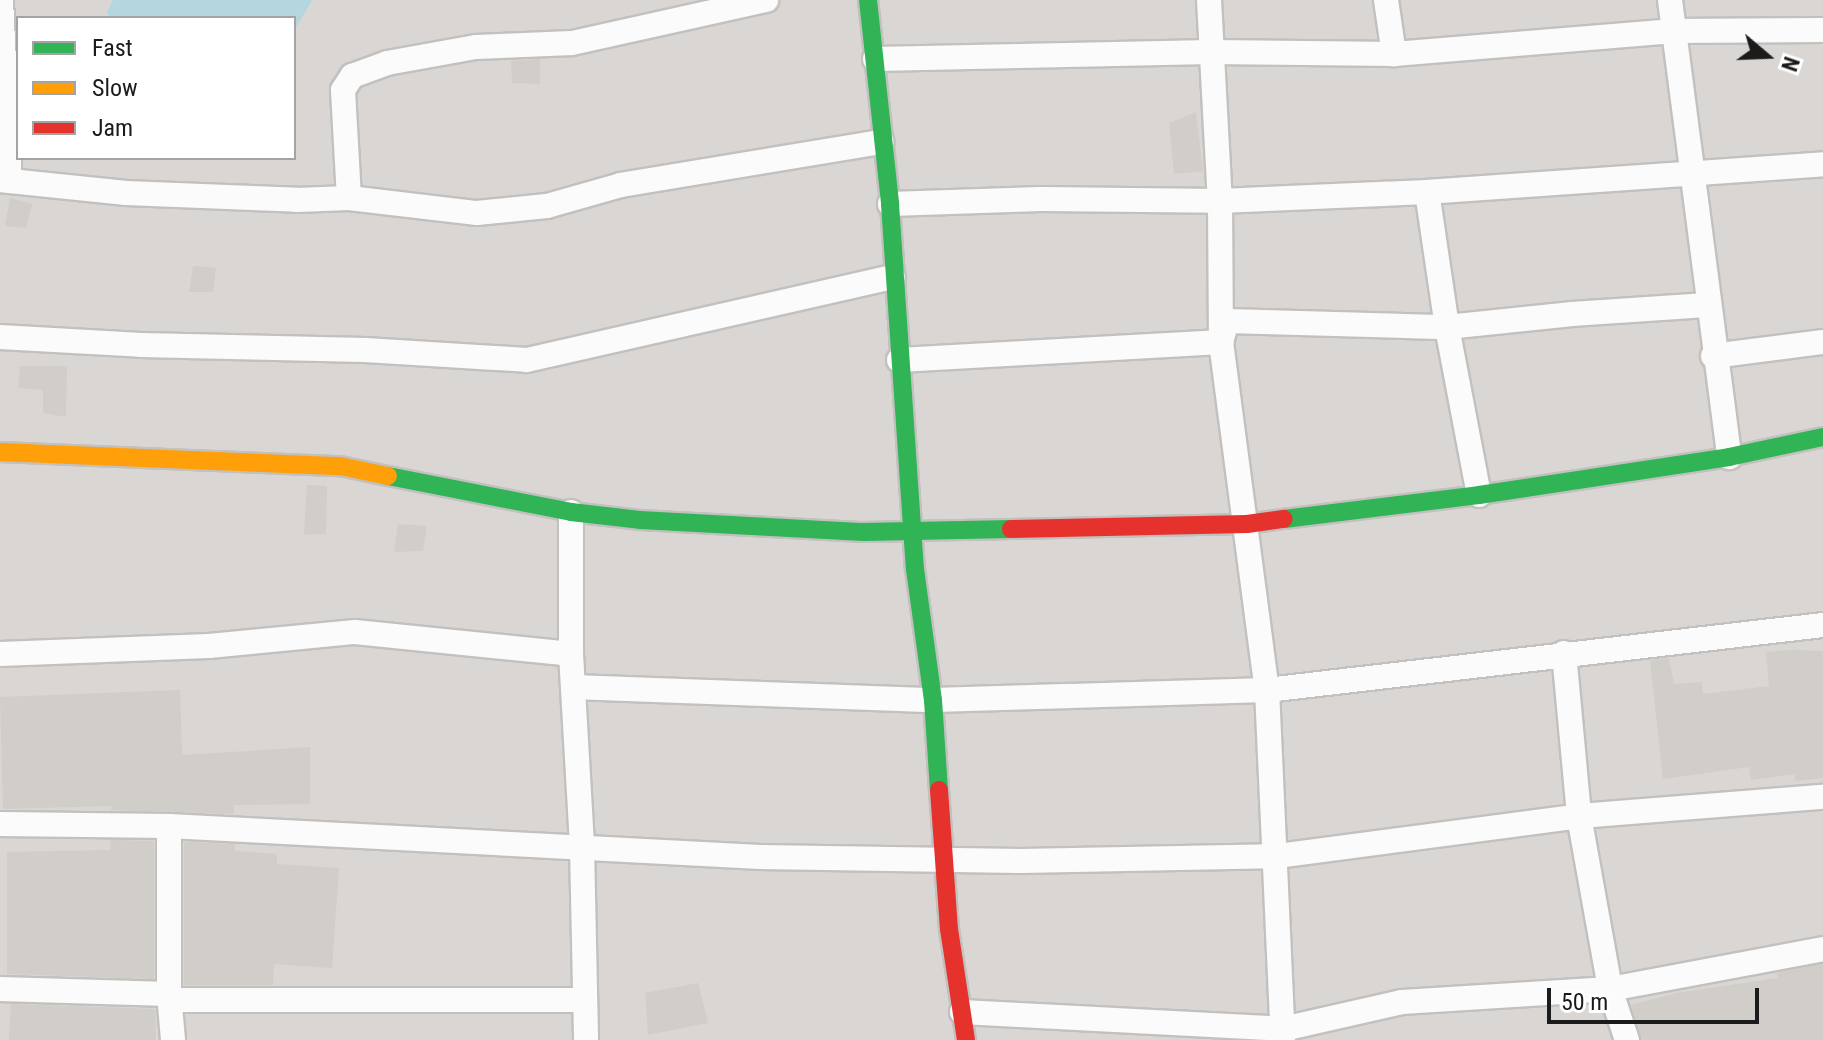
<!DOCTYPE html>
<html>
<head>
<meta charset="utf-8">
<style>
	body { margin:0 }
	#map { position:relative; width:1823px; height:1040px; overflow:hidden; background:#eae7e2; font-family:"Roboto Condensed",sans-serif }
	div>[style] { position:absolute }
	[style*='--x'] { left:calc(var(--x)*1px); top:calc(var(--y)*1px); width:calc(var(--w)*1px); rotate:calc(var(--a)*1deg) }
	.residential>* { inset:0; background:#d9d6d4 }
	.water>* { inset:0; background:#b4d6de }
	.building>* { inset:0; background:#d1cdc9 }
	.roads { filter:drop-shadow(2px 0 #c2c1bf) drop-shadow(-2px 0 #c2c1bf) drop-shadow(0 2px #c2c1bf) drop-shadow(0 -2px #c2c1bf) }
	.street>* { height:24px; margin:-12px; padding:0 12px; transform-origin:12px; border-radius:12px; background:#fcfbfb }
	.fast>* { height:18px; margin:-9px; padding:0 9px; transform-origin:9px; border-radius:9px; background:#30b455 }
	.slow>* { height:18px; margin:-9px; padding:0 9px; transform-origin:9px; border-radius:9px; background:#ff9f0a }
	.jam>* { height:18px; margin:-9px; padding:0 9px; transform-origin:9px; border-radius:9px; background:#e5322d }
	span { translate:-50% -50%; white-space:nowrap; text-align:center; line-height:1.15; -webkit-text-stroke:6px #fff; paint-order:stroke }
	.legend { position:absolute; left:16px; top:16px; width:280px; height:144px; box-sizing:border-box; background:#fff; border:2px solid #a4a4a4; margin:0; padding:10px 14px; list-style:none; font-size:24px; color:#1b1b1b }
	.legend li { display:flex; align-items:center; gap:16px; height:40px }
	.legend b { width:40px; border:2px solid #a4a4a4 }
	.north { position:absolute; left:1727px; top:16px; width:80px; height:80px; -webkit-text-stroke:6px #fff; paint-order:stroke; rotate:109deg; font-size:22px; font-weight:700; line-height:32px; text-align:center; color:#1b1b1b }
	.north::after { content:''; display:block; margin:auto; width:28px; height:36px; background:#1b1b1b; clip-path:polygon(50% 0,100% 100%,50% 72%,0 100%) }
	.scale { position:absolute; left:1547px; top:988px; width:212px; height:36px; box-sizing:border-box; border:4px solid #1b1b1b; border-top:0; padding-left:10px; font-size:24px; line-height:28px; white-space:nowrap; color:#1b1b1b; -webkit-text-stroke:6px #fff; paint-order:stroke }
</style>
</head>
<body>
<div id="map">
	<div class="residential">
		<div style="clip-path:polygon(evenodd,0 0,1823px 0,1823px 1040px,0 1040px,0 0,18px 18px,294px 18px,294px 158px,18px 158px,18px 18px)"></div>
	</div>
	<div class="water">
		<div style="clip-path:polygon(113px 0,312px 0,294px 31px,294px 18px,109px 18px,107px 12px)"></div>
	</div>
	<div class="building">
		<div style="clip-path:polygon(540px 59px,540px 84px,512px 83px,511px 61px)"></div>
		<div style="clip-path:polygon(1196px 112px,1203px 171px,1174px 174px,1169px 123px)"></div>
		<div style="clip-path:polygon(10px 198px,32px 204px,26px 228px,5px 226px)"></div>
		<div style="clip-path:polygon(193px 266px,216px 268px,213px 292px,189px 292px)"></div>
		<div style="clip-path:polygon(20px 366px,67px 366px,66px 417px,43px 413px,43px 390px,18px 388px)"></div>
		<div style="clip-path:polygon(307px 485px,327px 486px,326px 534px,304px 535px)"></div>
		<div style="clip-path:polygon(398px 524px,427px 526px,423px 551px,394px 552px)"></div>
		<div style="clip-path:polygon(1793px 650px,1823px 651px,1823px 778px,1795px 781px,1795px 774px,1751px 780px,1749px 767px,1663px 779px,1650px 660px,1669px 658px,1674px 684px,1702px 682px,1703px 694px,1769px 686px,1766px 652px)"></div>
		<div style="clip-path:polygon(180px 690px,182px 755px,310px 747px,310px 804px,234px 805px,234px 814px,111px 810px,111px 806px,3px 809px,0 697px)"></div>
		<div style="clip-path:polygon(111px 840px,154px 841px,154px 979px,7px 974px,7px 852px,110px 850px)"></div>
		<div style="clip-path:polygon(184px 842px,235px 844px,235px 851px,277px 854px,277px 864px,339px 868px,332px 968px,274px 964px,273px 985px,184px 985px)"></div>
		<div style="clip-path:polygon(1823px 964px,1823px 1040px,1642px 1040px,1631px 1005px,1676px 993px,1778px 978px,1777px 973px)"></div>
		<div style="clip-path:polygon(698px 983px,708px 1023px,648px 1035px,645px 993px)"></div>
		<div style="clip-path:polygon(11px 1004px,155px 1009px,156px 1040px,9px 1040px)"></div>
	</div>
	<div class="roads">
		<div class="street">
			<div style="--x:1;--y:0;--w:181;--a:87.2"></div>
			<div style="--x:1209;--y:0;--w:201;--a:86.9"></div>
			<div style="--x:1220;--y:201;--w:141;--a:89.6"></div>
			<div style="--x:1221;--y:342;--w:351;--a:82.5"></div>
			<div style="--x:1267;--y:690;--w:350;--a:87.4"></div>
			<div style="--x:1386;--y:0;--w:55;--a:81.6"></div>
			<div style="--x:1670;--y:0;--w:461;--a:82.6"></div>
			<div style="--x:875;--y:59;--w:336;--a:-1.2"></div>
			<div style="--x:1211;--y:52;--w:183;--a:0.6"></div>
			<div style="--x:1394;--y:54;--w:281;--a:-4.7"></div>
			<div style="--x:1674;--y:31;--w:149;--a:-0.4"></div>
			<div style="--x:0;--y:180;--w:127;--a:5.9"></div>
			<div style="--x:126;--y:193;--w:171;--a:2.3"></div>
			<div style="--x:297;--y:200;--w:52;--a:-2.2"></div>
			<div style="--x:349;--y:198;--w:129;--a:6.7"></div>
			<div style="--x:477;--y:213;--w:70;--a:-5.7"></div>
			<div style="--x:547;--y:206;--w:77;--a:-15.8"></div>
			<div style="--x:621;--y:185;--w:264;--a:-9.4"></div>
			<div style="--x:349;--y:198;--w:108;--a:-93.2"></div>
			<div style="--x:343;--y:90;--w:17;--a:-57"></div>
			<div style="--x:352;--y:76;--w:37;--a:-20"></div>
			<div style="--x:387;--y:63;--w:90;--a:-10.2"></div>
			<div style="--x:476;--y:47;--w:96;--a:-2.4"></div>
			<div style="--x:572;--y:43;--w:199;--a:-12.5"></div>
			<div style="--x:890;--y:204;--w:151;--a:-1.9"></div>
			<div style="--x:1041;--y:199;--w:179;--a:0.6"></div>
			<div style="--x:1220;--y:201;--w:207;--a:-2.5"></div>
			<div style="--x:1427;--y:192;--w:397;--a:-4"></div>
			<div style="--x:0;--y:337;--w:141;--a:3.2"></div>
			<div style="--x:141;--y:345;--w:224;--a:1.3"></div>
			<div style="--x:365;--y:350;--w:162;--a:3.5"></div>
			<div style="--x:527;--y:360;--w:375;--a:-12.8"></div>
			<div style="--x:1713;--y:356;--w:111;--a:-7.3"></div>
			<div style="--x:899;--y:360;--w:323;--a:-3.2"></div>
			<div style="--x:1221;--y:342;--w:22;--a:-74"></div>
			<div style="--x:1227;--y:321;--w:220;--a:1.6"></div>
			<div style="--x:1447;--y:327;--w:136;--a:-98.4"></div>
			<div style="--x:1479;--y:495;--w:171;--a:-100.8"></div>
			<div style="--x:1447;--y:327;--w:126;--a:-5.9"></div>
			<div style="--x:1572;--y:314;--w:135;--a:-3.8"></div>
			<div style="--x:571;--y:512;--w:142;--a:90"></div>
			<div style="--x:571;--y:654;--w:192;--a:86.7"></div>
			<div style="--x:582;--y:846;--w:194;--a:88.8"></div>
			<div style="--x:1564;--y:653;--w:164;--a:84.7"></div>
			<div style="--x:1579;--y:816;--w:176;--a:79.8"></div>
			<div style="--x:1610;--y:989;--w:54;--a:71.6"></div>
			<div style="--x:0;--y:654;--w:209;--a:-2.2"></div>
			<div style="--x:209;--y:646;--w:147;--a:-5.5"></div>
			<div style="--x:355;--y:632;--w:217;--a:5.8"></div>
			<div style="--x:573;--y:687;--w:360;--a:2.1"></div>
			<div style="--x:933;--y:700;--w:334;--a:-1.7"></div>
			<div style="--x:1267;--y:690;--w:560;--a:-6.67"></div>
			<div style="--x:0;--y:824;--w:169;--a:0.7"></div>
			<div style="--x:169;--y:826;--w:592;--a:3"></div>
			<div style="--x:760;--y:857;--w:260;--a:0.9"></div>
			<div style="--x:1020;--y:861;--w:257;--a:-1.1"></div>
			<div style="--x:1277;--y:856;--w:305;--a:-7.5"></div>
			<div style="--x:1579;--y:816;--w:245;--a:-4.5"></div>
			<div style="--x:169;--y:826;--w:168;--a:90"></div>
			<div style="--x:169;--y:994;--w:46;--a:85"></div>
			<div style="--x:0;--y:989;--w:169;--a:1.7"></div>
			<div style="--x:171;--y:1000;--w:413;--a:0"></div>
			<div style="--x:962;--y:1012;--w:321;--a:3"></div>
			<div style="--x:1283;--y:1029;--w:122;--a:-12.8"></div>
			<div style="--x:1402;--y:1002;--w:208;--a:-3.6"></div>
			<div style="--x:1610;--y:989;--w:217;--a:-10.6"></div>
		</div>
		<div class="fast">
			<div style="--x:868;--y:0;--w:205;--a:83.8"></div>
			<div style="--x:890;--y:204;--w:366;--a:86.1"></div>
			<div style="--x:915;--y:569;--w:132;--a:82.2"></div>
			<div style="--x:933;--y:700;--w:90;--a:86.2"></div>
			<div style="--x:388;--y:476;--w:187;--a:11.1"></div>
			<div style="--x:571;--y:512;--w:69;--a:6.6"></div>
			<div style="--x:640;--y:520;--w:224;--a:3.1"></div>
			<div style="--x:864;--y:532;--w:147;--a:-1.2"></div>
			<div style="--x:1284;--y:519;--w:196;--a:-7"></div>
			<div style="--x:1479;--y:495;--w:253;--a:-8.6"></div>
			<div style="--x:1729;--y:457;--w:96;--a:-12"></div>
		</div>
		<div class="slow">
			<div style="--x:0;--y:452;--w:340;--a:2.4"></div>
			<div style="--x:340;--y:466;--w:49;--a:11.8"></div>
		</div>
		<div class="jam">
			<div style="--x:1011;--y:529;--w:236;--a:-1.2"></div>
			<div style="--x:1247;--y:524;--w:37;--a:-8"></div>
			<div style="--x:939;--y:790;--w:139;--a:85.9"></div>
			<div style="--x:949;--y:929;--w:112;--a:81.3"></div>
		</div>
	</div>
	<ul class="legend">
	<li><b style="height:10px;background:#30b455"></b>Fast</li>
	<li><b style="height:10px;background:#ff9f0a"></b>Slow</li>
	<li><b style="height:10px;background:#e5322d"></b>Jam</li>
	</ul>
	<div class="north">N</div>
	<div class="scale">50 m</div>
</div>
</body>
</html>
